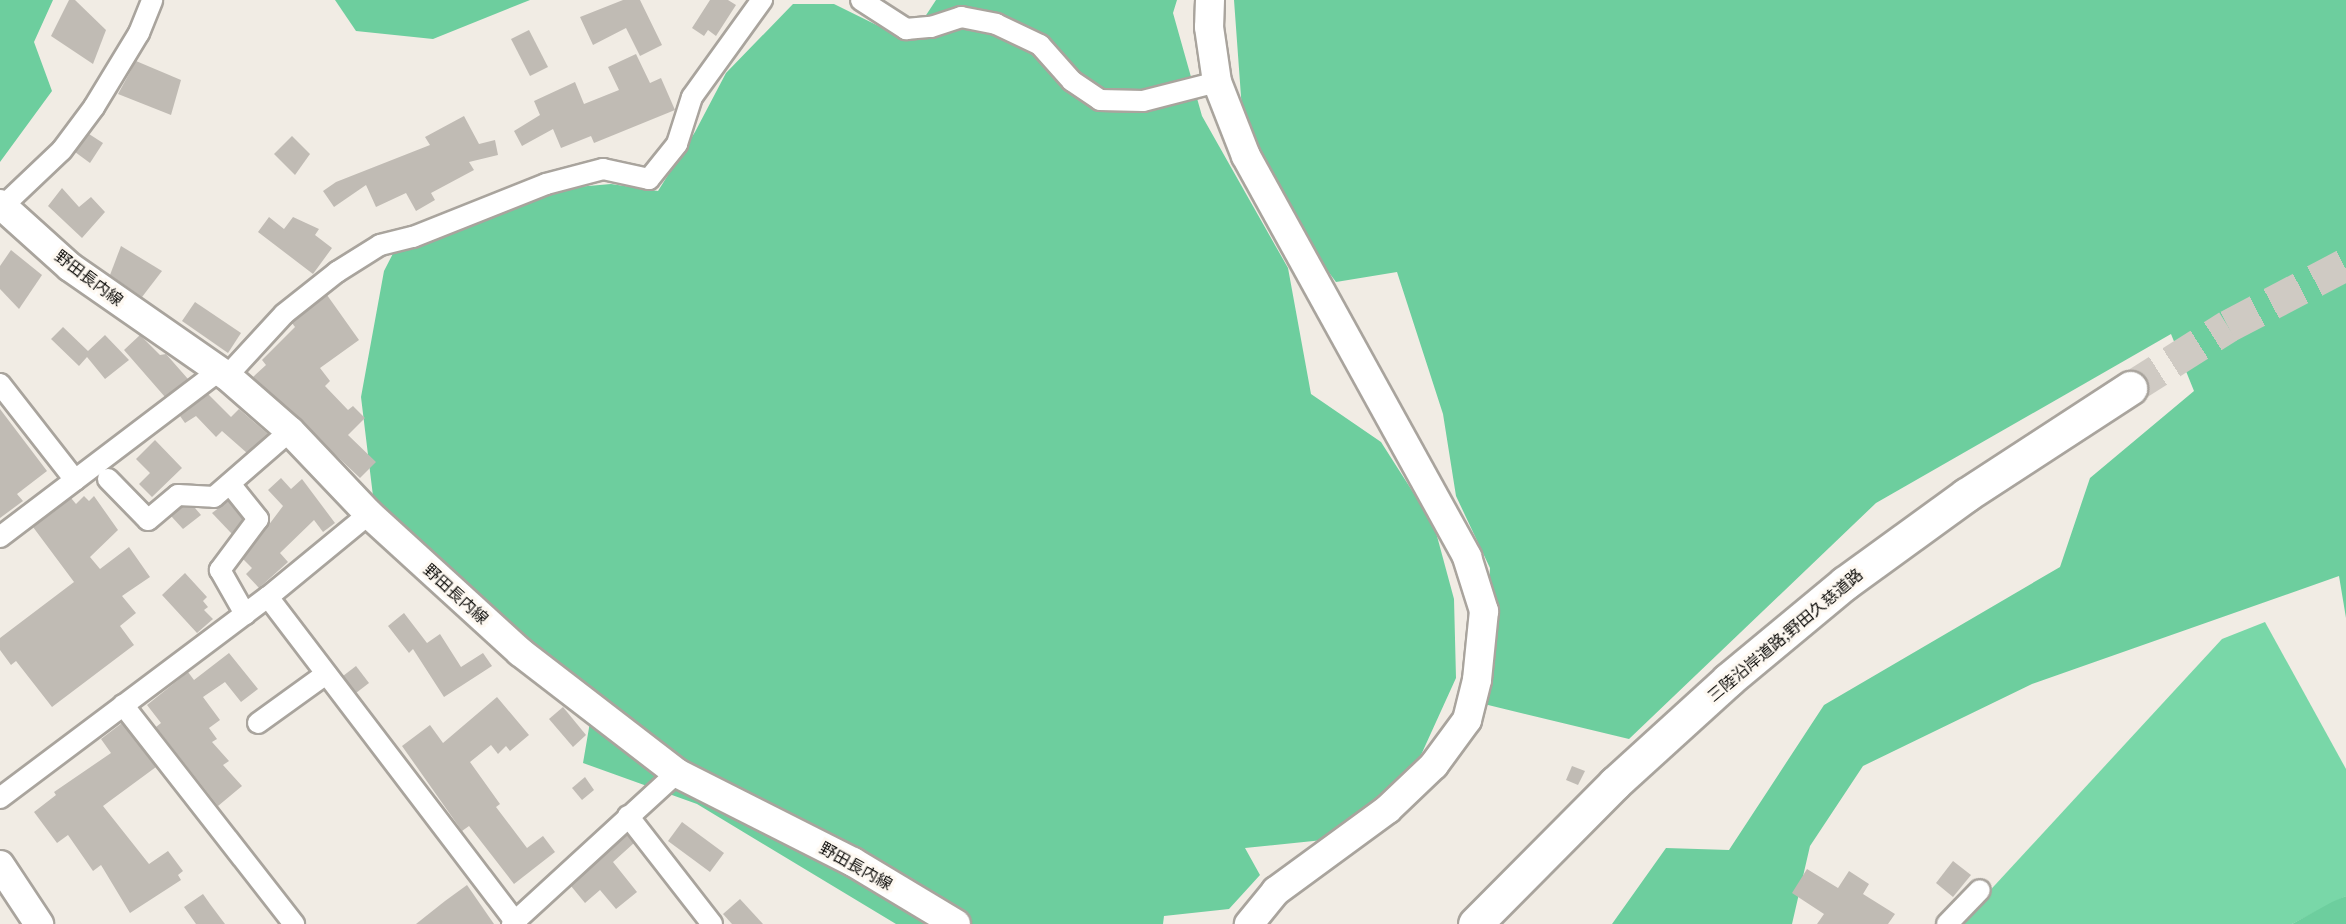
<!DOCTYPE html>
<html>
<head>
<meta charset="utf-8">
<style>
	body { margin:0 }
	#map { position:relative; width:2346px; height:924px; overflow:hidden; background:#f1ece4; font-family:"Noto Serif","Noto Sans JP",serif }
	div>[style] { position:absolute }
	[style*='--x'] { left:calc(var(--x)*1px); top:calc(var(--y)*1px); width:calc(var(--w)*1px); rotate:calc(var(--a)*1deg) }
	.green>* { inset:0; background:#79d7a8 }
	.forest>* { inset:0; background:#6dce9e }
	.building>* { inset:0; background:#c0bbb4 }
	.highway-tunnel>* { height:33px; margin-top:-16.5px; transform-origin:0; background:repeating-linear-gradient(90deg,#cfcac3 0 33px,transparent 0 49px) }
	.roads { filter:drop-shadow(2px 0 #a9a49d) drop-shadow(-2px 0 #a9a49d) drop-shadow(0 2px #a9a49d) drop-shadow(0 -2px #a9a49d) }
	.street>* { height:20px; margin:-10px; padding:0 10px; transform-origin:10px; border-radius:10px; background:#fff }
	.secondary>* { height:28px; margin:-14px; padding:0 14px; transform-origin:14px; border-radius:14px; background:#fff }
	.highway>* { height:33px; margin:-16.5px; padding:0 16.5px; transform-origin:16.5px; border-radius:16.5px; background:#fff }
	span { translate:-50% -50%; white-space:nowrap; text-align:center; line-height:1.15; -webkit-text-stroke:6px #fef9f2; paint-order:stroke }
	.street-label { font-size:16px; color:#0d0c09 }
</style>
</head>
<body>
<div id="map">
	<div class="green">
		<div style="clip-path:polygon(2265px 622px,2346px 769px,2346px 896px,2292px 924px,1959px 924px,2222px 639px)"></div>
	</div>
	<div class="forest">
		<div style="clip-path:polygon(0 0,53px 0,34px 42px,52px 91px,0 162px)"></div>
		<div style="clip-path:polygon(335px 0,530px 0,433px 39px,356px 31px)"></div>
		<div style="clip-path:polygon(936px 0,1177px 0,1173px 13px,1202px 116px,1288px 268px,1311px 394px,1381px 442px,1434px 525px,1454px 599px,1456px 678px,1416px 766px,1323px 840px,1245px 848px,1260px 875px,1229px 909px,1164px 916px,1163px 924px,896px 924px,697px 804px,583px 763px,590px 722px,377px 529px,361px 397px,384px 271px,402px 236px,507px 193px,611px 184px,658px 191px,695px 132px,726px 73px,793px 4px,834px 4px,909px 41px)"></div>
		<div style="clip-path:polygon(1234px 0,2346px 0,2346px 618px,2339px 576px,2032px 684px,1863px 766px,1810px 846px,1792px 924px,1612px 924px,1666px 848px,1729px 850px,1824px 705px,2060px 567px,2090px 478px,2194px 391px,2171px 334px,1876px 503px,1629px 739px,1484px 704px,1490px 568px,1456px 496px,1443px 414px,1397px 272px,1336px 282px,1312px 250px,1243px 124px)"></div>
		<div style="clip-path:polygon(2346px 896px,2346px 924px,2292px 924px,2332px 902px)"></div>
	</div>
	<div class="building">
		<div style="clip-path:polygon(69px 0,75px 0,106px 30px,93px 64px,51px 36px)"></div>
		<div style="clip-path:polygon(623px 0,640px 0,662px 45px,640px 56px,626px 28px,593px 45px,580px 17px)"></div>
		<div style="clip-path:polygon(710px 0,728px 0,736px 5px,716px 36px,708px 30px,704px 36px,692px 28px)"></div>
		<div style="clip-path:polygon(529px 30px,548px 67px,530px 76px,511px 39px)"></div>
		<div style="clip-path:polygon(636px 54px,650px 83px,661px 78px,675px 110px,594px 143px,591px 136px,561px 148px,553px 129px,522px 146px,514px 131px,540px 115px,534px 101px,575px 82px,584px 104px,619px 90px,608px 67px)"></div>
		<div style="clip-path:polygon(136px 61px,181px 80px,171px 115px,118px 94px)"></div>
		<div style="clip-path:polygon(464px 116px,479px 144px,495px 140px,498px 155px,469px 162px,474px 170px,431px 193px,435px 200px,416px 211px,406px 193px,376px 207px,366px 185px,334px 207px,323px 191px,336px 182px,430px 145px,425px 137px)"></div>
		<div style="clip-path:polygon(89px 134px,103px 143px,90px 163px,75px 152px)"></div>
		<div style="clip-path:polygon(292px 136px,310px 154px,295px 175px,274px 154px)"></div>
		<div style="clip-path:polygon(62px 188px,79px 207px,91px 197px,105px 212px,82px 238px,48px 206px)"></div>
		<div style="clip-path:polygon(269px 217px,284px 229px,293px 217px,319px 229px,315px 235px,332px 248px,313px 274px,258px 232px)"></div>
		<div style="clip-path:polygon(121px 246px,162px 271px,142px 297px,110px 275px)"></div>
		<div style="clip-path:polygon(11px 250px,42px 275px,19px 309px,0 289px,0 266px)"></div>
		<div style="clip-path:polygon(327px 295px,359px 340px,320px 368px,330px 381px,325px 386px,348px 410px,353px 406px,365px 418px,348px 435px,376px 462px,360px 478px,253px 377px,266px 365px,262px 360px,295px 327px,292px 323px)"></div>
		<div style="clip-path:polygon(195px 302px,241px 333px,228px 353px,182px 321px)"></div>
		<div style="clip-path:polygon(63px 327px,88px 351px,105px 335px,129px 360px,105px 379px,87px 357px,79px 366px,51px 339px)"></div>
		<div style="clip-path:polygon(140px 335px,160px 355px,166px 354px,188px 379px,165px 397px,124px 350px)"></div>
		<div style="clip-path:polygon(208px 394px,231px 417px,239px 409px,268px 434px,247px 453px,222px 431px,216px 437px,196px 416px,185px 423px,180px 416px)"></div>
		<div style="clip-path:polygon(0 409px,47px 471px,17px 494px,23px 501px,0 518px)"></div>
		<div style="clip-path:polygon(155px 440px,182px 468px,152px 497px,139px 484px,150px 473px,136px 459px)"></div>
		<div style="clip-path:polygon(281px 478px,291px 489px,302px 479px,335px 523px,323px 532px,314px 520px,280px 553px,288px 562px,259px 588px,246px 574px,252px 568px,243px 559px,283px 506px,268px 490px)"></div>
		<div style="clip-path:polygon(84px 496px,89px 501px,94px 496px,118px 530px,90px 557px,100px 569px,129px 547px,150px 577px,122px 596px,136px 613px,120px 626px,134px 645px,52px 707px,16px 661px,11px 665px,0 650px,0 638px,74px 582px,33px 527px,71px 498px,76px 504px)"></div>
		<div style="clip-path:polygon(228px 501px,243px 519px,232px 534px,212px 513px)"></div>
		<div style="clip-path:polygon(182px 507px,195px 508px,201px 515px,183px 529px,171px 516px)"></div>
		<div style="clip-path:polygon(185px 573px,207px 597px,203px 601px,208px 607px,204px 610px,213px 619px,197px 633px,162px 595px)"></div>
		<div style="clip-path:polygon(404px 613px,427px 643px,440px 634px,461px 667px,483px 653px,492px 666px,444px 697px,413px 649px,409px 653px,388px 626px)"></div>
		<div style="clip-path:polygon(229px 653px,258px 689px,241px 702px,225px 682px,203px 697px,220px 720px,209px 728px,217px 739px,212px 742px,229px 761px,223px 765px,242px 786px,218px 806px,156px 727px,161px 723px,147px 705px,188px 672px,194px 680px)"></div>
		<div style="clip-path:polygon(356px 666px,369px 683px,356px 693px,343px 676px)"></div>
		<div style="clip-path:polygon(497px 697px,529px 735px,510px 751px,506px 746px,498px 754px,491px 745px,470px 762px,500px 804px,496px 807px,527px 848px,543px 836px,555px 852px,514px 884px,469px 826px,462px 831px,402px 746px,430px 725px,443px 743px)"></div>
		<div style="clip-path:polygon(563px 707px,586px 735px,573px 747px,549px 719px)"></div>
		<div style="clip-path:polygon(122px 723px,156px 767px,103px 806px,149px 864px,168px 851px,183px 871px,178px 875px,181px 880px,130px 913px,101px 865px,93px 871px,68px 835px,57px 843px,34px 812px,56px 795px,54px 792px,111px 753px,101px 739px)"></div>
		<div style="clip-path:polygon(1572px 766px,1585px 771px,1578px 785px,1566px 780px)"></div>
		<div style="clip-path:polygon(585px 777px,594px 790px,582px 800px,572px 788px)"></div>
		<div style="clip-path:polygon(682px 822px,724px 853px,710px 872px,668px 841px)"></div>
		<div style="clip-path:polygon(627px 835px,634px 843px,613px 862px,637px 892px,616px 909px,600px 890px,585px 903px,571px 886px)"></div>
		<div style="clip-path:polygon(1953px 861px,1971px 875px,1953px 897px,1936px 883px)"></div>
		<div style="clip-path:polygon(1807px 869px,1838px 888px,1849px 871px,1869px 884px,1863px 894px,1895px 914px,1888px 924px,1817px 924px,1824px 914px,1792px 893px)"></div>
		<div style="clip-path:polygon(467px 885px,494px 924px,416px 924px,445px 901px)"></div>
		<div style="clip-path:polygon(203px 894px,210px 904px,225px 924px,196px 924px,184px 907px)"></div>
		<div style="clip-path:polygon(740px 899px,763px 924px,732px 924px,723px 914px)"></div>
	</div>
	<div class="highway-tunnel">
		<div style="--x:2130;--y:388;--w:116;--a:-32.3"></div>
		<div style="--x:2228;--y:326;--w:133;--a:-27.7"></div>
	</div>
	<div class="roads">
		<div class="street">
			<div style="--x:861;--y:0;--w:54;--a:32.8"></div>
			<div style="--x:906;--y:29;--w:25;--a:-5"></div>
			<div style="--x:931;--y:27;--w:32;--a:-18"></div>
			<div style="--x:961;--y:17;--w:36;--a:11"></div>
			<div style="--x:996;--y:24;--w:49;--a:25.5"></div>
			<div style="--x:1040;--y:45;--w:48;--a:48.4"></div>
			<div style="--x:1072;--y:81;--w:34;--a:34"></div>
			<div style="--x:1100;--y:100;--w:43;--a:1.3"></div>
			<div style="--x:1143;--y:101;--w:76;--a:-14.4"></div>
			<div style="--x:3;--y:206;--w:81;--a:-43.5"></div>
			<div style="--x:62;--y:150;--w:54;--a:-53.3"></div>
			<div style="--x:94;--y:107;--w:87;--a:-58.7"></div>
			<div style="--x:139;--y:33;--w:35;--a:-68"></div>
			<div style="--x:227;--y:376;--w:84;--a:-47.4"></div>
			<div style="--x:284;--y:314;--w:68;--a:-38.4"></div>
			<div style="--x:337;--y:272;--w:51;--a:-32.1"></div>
			<div style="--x:380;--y:245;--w:34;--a:-14"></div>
			<div style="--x:413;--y:237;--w:143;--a:-21.7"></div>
			<div style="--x:546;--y:184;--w:59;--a:-14.7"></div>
			<div style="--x:603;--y:169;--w:47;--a:12.3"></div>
			<div style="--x:649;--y:179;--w:45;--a:-51.3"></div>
			<div style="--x:677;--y:144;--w:49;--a:-72.3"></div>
			<div style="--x:692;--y:97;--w:120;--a:-54.2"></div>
			<div style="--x:0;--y:384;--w:122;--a:52"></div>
			<div style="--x:108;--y:479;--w:57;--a:45.7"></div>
			<div style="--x:148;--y:520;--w:39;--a:-40"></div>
			<div style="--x:178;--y:495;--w:36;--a:3"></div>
			<div style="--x:214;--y:497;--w:101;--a:-41"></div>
			<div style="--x:230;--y:484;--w:45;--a:51.3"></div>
			<div style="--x:258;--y:519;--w:64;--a:126.7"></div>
			<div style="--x:220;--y:570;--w:51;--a:60.4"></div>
			<div style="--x:0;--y:537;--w:275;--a:-37.2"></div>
			<div style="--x:268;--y:597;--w:411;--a:52.7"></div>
			<div style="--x:123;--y:705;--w:278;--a:52"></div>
			<div style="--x:258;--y:723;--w:84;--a:-35.8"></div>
			<div style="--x:0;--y:798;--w:335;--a:-36.9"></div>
			<div style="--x:268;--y:597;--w:131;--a:-39.4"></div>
			<div style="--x:628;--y:816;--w:137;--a:52.1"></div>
			<div style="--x:512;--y:924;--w:224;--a:-42.5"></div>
			<div style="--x:1947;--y:924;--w:47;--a:-45.9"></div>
		</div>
		<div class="secondary">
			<div style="--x:1210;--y:0;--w:27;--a:92"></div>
			<div style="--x:1209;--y:27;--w:56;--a:81.7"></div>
			<div style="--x:1217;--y:82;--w:79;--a:68.6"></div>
			<div style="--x:1246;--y:156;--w:458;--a:61.1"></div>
			<div style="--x:1467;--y:557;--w:57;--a:72.5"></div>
			<div style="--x:1484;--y:611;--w:69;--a:95.8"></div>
			<div style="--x:1477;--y:680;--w:41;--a:104"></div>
			<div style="--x:1467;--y:720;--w:56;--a:126.3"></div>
			<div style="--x:1434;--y:765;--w:64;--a:136.3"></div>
			<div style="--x:1388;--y:809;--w:139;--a:143.8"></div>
			<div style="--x:1276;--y:891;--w:43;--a:129.3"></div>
			<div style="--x:0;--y:204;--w:94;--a:42"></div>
			<div style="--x:70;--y:267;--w:191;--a:34.8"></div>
			<div style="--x:227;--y:376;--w:84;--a:41.1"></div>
			<div style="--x:290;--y:431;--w:115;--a:46.4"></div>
			<div style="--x:369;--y:514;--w:205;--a:42.4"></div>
			<div style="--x:520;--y:652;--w:198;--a:37.6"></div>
			<div style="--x:677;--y:773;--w:197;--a:26.8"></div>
			<div style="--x:853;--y:862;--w:120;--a:31"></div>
			<div style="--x:0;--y:865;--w:71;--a:56.5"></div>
		</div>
		<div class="highway">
			<div style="--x:1475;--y:924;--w:199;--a:-45.2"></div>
			<div style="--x:1615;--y:783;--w:153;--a:-42.3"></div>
			<div style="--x:1728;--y:680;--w:152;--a:-39.7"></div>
			<div style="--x:1845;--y:583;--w:150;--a:-36"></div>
			<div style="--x:1966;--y:495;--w:196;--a:-33.1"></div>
		</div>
	</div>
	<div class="street-label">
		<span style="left:89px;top:278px;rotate:37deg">野田長内線</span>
		<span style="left:456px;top:594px;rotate:42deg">野田長内線</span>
		<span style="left:1785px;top:635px;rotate:-40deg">三陸沿岸道路;野田久慈道路</span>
		<span style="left:856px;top:866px;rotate:29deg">野田長内線</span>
	</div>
</div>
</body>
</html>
